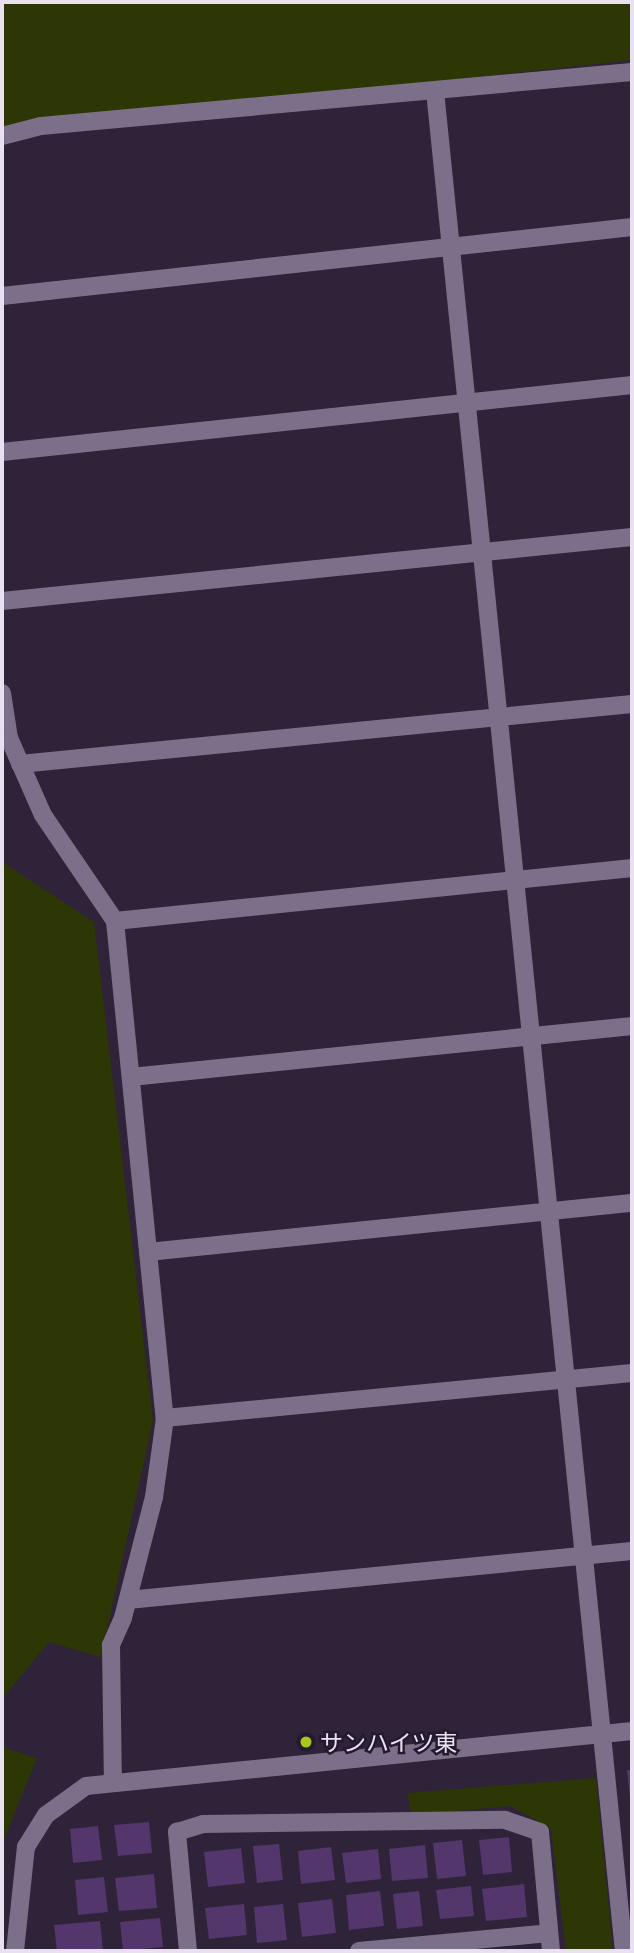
<!DOCTYPE html>
<html>
<head>
<meta charset="utf-8">
<style>
	body { margin:0 }
	#map { position:relative; width:634px; height:1953px; overflow:hidden; background:#2e2338; font-family:"Golos Text","Noto Sans JP",sans-serif }
	div>[style] { position:absolute }
	[style*='--x'] { left:calc(var(--x)*1px); top:calc(var(--y)*1px); width:calc(var(--w)*1px); rotate:calc(var(--a)*1deg) }
	.green>* { inset:0; background:#2d3706 }
	.building>* { inset:0; background:#53366b }
	.minor>* { height:18px; margin:-9px; padding:0 9px; transform-origin:9px; border-radius:9px; background:#7c6f89 }
	.dots>* { width:19px; height:19px; translate:-50% -50%; box-sizing:border-box; border:4px solid #24192e; border-radius:50% }
	span { translate:-50% -50%; white-space:nowrap; text-align:center; line-height:1.15; -webkit-text-stroke:5px #24192e; paint-order:stroke }
	.poi-label { font-size:23px; color:#e9e1f0 }
	.left { translate:0 -50%; text-align:left }
	.frame { position:absolute; inset:0; border:4px solid #e9e1f0; pointer-events:none }
</style>
</head>
<body>
<div id="map">
	<div class="green">
		<div style="clip-path:polygon(2px 2px,632px 2px,632px 60px,2px 129px)"></div>
		<div style="clip-path:polygon(2px 862px,94px 922px,153px 1420px,101px 1657px,49px 1642px,2px 1699px)"></div>
		<div style="clip-path:polygon(2px 1747px,37px 1758px,2px 1844px)"></div>
		<div style="clip-path:polygon(596px 1778px,613px 1951px,566px 1951px,551px 1829px,511px 1806px,412px 1815px,407px 1793px)"></div>
	</div>
	<div class="building">
		<div style="clip-path:polygon(627px 1770px,632px 1770px,632px 1799px,630px 1799px)"></div>
		<div style="clip-path:polygon(149px 1822px,152px 1853px,118px 1856px,114px 1825px)"></div>
		<div style="clip-path:polygon(98px 1826px,102px 1860px,73px 1863px,70px 1829px)"></div>
		<div style="clip-path:polygon(509px 1837px,512px 1872px,483px 1875px,479px 1840px)"></div>
		<div style="clip-path:polygon(462px 1840px,466px 1876px,437px 1879px,433px 1843px)"></div>
		<div style="clip-path:polygon(279px 1844px,283px 1880px,257px 1883px,253px 1846px)"></div>
		<div style="clip-path:polygon(425px 1845px,428px 1878px,392px 1881px,389px 1849px)"></div>
		<div style="clip-path:polygon(331px 1847px,335px 1880px,301px 1884px,298px 1851px)"></div>
		<div style="clip-path:polygon(241px 1848px,245px 1883px,208px 1887px,204px 1852px)"></div>
		<div style="clip-path:polygon(378px 1849px,381px 1879px,346px 1883px,342px 1853px)"></div>
		<div style="clip-path:polygon(154px 1874px,157px 1908px,119px 1911px,115px 1878px)"></div>
		<div style="clip-path:polygon(104px 1877px,108px 1912px,78px 1915px,75px 1880px)"></div>
		<div style="clip-path:polygon(524px 1884px,527px 1917px,486px 1921px,482px 1889px)"></div>
		<div style="clip-path:polygon(471px 1886px,474px 1916px,440px 1919px,436px 1890px)"></div>
		<div style="clip-path:polygon(380px 1891px,384px 1926px,349px 1930px,346px 1895px)"></div>
		<div style="clip-path:polygon(419px 1891px,423px 1926px,397px 1929px,393px 1894px)"></div>
		<div style="clip-path:polygon(332px 1899px,336px 1933px,302px 1937px,298px 1903px)"></div>
		<div style="clip-path:polygon(244px 1904px,247px 1935px,209px 1939px,205px 1908px)"></div>
		<div style="clip-path:polygon(283px 1904px,287px 1940px,257px 1943px,254px 1907px)"></div>
		<div style="clip-path:polygon(160px 1918px,163px 1947px,123px 1951px,120px 1922px)"></div>
		<div style="clip-path:polygon(100px 1921px,103px 1951px,57px 1951px,54px 1925px)"></div>
	</div>
	<div class="minor">
		<div style="--x:435;--y:91;--w:1870;--a:84.2"></div>
		<div style="--x:2;--y:136;--w:40;--a:-14.4"></div>
		<div style="--x:41;--y:126;--w:593;--a:-5.22"></div>
		<div style="--x:2;--y:296;--w:634;--a:-6.25"></div>
		<div style="--x:2;--y:452;--w:634;--a:-6.07"></div>
		<div style="--x:2;--y:601;--w:633;--a:-5.8"></div>
		<div style="--x:2;--y:693;--w:46;--a:81.2"></div>
		<div style="--x:9;--y:738;--w:84;--a:66.2"></div>
		<div style="--x:43;--y:815;--w:128;--a:55.8"></div>
		<div style="--x:115;--y:921;--w:500;--a:84.3"></div>
		<div style="--x:165;--y:1418;--w:80;--a:97.9"></div>
		<div style="--x:154;--y:1497;--w:125;--a:104.4"></div>
		<div style="--x:123;--y:1618;--w:30;--a:114"></div>
		<div style="--x:111;--y:1645;--w:136;--a:89.2"></div>
		<div style="--x:20;--y:764;--w:615;--a:-5.6"></div>
		<div style="--x:115;--y:921;--w:520;--a:-5.85"></div>
		<div style="--x:131;--y:1077;--w:504;--a:-5.81"></div>
		<div style="--x:148;--y:1252;--w:486;--a:-5.8"></div>
		<div style="--x:165;--y:1418;--w:469;--a:-5.5"></div>
		<div style="--x:128;--y:1600;--w:506;--a:-5.55"></div>
		<div style="--x:15;--y:1951;--w:105;--a:-84"></div>
		<div style="--x:26;--y:1847;--w:38;--a:-58"></div>
		<div style="--x:46;--y:1815;--w:49;--a:-35.9"></div>
		<div style="--x:86;--y:1786;--w:549;--a:-5.75"></div>
		<div style="--x:188;--y:1951;--w:120;--a:-95.3"></div>
		<div style="--x:177;--y:1832;--w:27;--a:-17"></div>
		<div style="--x:203;--y:1824;--w:302;--a:-0.8"></div>
		<div style="--x:505;--y:1820;--w:37;--a:19"></div>
		<div style="--x:540;--y:1832;--w:120;--a:84.7"></div>
		<div style="--x:359;--y:1951;--w:190;--a:-5.4"></div>
	</div>
	<div class="dots">
		<div style="left:306px;top:1742px;background:#a8c71c"></div>
	</div>
	<div class="poi-label">
		<span class="left" style="left:320px;top:1742px">サンハイツ東</span>
	</div>
	<div class="frame"></div>
</div>
</body>
</html>
